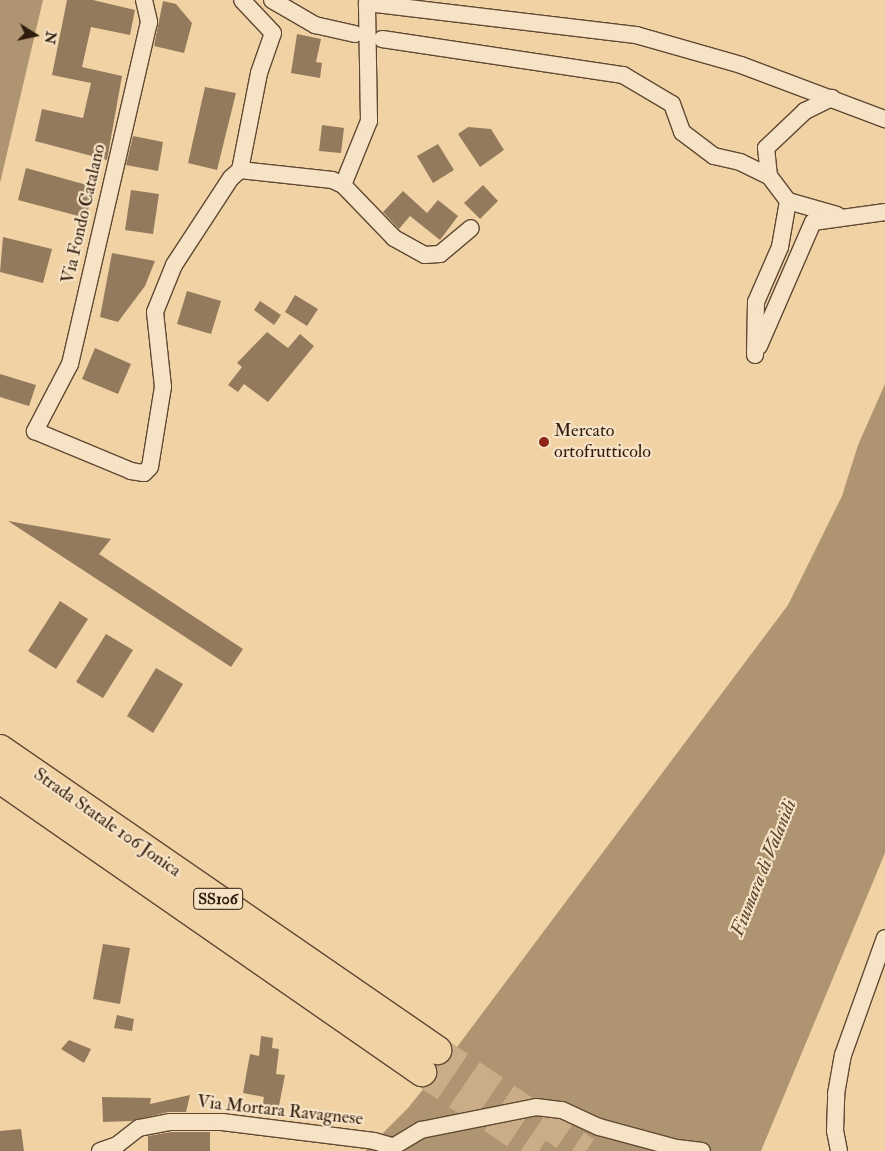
<!DOCTYPE html>
<html>
<head>
<meta charset="utf-8">
<style>
	body { margin:0 }
	#map { position:relative; width:885px; height:1151px; overflow:hidden; background:#f1d2a5; font-family:"IM FELL Double Pica",serif }
	div>[style] { position:absolute }
	[style*='--x'] { left:calc(var(--x)*1px); top:calc(var(--y)*1px); width:calc(var(--w)*1px); rotate:calc(var(--a)*1deg) }
	.water>* { inset:0; background:#af9471 }
	.building>* { inset:0; background:#937a5c }
	.highway-tunnel>* { height:28px; margin-top:-14px; transform-origin:0; background:repeating-linear-gradient(90deg,#caad87 0 28px,transparent 0 42px) }
	.roads { filter:drop-shadow(1px 0 #5f4933) drop-shadow(-1px 0 #5f4933) drop-shadow(0 1px #5f4933) drop-shadow(0 -1px #5f4933) }
	.street>* { height:16px; margin:-8px; padding:0 8px; transform-origin:8px; border-radius:8px; background:#f6e2c4 }
	.highway>* { height:28px; margin:-14px; padding:0 14px; transform-origin:14px; border-radius:14px; background:#f1d2a5 }
	.dots>* { width:14px; height:14px; translate:-50% -50%; box-sizing:border-box; border:2px solid #f6e2c4; border-radius:50% }
	span { translate:-50% -50%; white-space:nowrap; text-align:center; line-height:1.15; -webkit-text-stroke:4.5px #f6e2c4; paint-order:stroke }
	.shield-label span { padding:1px 4px; background:#f6e2c4; border:1px solid; border-radius:4px; -webkit-text-stroke-width:0 }
	.shield-label { font-size:16px; color:#2e1b0d; font-weight:700 }
	.street-label { font-size:18px; color:#2e1b0d }
	.poi-label { font-size:18px; color:#2e1b0d }
	.left { translate:0 -50%; text-align:left }
	.water-label { font-size:19px; color:#5b4530; font-style:italic }
	.north { position:absolute; left:10px; top:10px; width:50px; height:50px; -webkit-text-stroke:4px #f6e2c4; paint-order:stroke; rotate:100deg; font-size:14px; font-weight:700; line-height:20px; text-align:center; color:#2e1b0d }
	.north::after { content:''; display:block; margin:auto; width:18px; height:22px; background:#2e1b0d; clip-path:polygon(50% 0,100% 100%,50% 72%,0 100%) }
</style>
</head>
<body>
<div id="map">
	<div class="water">
		<div style="clip-path:polygon(0 0,43px 0,0 183px)"></div>
		<div style="clip-path:polygon(885px 384px,885px 853px,761px 1151px,365px 1151px,408px 1108px,457px 1047px,788px 605px,842px 496px,858px 445px)"></div>
	</div>
	<div class="building">
		<div style="clip-path:polygon(67px 0,93px 0,135px 10px,130px 35px,91px 27px,82px 67px,122px 76px,107px 160px,35px 141px,42px 109px,83px 118px,91px 83px,52px 75px)"></div>
		<div style="clip-path:polygon(163px 1px,176px 4px,192px 23px,184px 53px,154px 46px)"></div>
		<div style="clip-path:polygon(297px 34px,321px 39px,316px 62px,322px 63px,320px 78px,291px 73px)"></div>
		<div style="clip-path:polygon(205px 87px,236px 93px,217px 170px,188px 163px)"></div>
		<div style="clip-path:polygon(322px 125px,344px 128px,341px 153px,319px 151px)"></div>
		<div style="clip-path:polygon(468px 127px,491px 129px,504px 150px,480px 167px,458px 134px)"></div>
		<div style="clip-path:polygon(133px 136px,163px 142px,158px 171px,126px 165px)"></div>
		<div style="clip-path:polygon(438px 144px,454px 170px,433px 183px,417px 156px)"></div>
		<div style="clip-path:polygon(26px 168px,94px 187px,86px 218px,18px 200px)"></div>
		<div style="clip-path:polygon(483px 185px,498px 201px,480px 219px,464px 203px)"></div>
		<div style="clip-path:polygon(131px 190px,159px 194px,153px 234px,125px 230px)"></div>
		<div style="clip-path:polygon(403px 191px,427px 213px,438px 200px,458px 216px,440px 240px,410px 216px,399px 229px,383px 212px)"></div>
		<div style="clip-path:polygon(3px 237px,52px 249px,43px 283px,0 272px)"></div>
		<div style="clip-path:polygon(112px 253px,155px 261px,145px 286px,118px 322px,100px 317px)"></div>
		<div style="clip-path:polygon(187px 291px,221px 301px,211px 334px,177px 324px)"></div>
		<div style="clip-path:polygon(295px 295px,318px 309px,307px 326px,285px 312px)"></div>
		<div style="clip-path:polygon(260px 301px,281px 315px,274px 325px,254px 310px)"></div>
		<div style="clip-path:polygon(267px 332px,288px 348px,300px 334px,314px 346px,268px 402px,244px 384px,238px 392px,228px 385px,242px 367px,237px 363px)"></div>
		<div style="clip-path:polygon(95px 348px,131px 364px,118px 394px,82px 379px)"></div>
		<div style="clip-path:polygon(0 374px,36px 385px,29px 406px,0 397px)"></div>
		<div style="clip-path:polygon(8px 521px,111px 539px,99px 554px,243px 649px,231px 667px)"></div>
		<div style="clip-path:polygon(60px 601px,88px 619px,56px 669px,28px 651px)"></div>
		<div style="clip-path:polygon(106px 634px,133px 650px,103px 698px,76px 682px)"></div>
		<div style="clip-path:polygon(156px 668px,183px 684px,153px 733px,127px 716px)"></div>
		<div style="clip-path:polygon(103px 944px,130px 948px,120px 1004px,93px 999px)"></div>
		<div style="clip-path:polygon(117px 1015px,134px 1019px,132px 1031px,114px 1028px)"></div>
		<div style="clip-path:polygon(261px 1036px,273px 1038px,272px 1048px,279px 1049px,276px 1074px,285px 1075px,278px 1111px,262px 1109px,264px 1097px,243px 1093px,250px 1054px,259px 1056px)"></div>
		<div style="clip-path:polygon(69px 1040px,91px 1049px,84px 1063px,61px 1049px)"></div>
		<div style="clip-path:polygon(190px 1095px,186px 1112px,168px 1112px,131px 1121px,103px 1122px,102px 1097px,151px 1098px,150px 1104px)"></div>
		<div style="clip-path:polygon(21px 1129px,24px 1151px,0 1151px,0 1131px)"></div>
		<div style="clip-path:polygon(171px 1132px,210px 1132px,210px 1151px,148px 1151px,148px 1136px)"></div>
	</div>
	<div class="highway-tunnel">
		<div style="--x:437;--y:1050;--w:180;--a:34.1"></div>
		<div style="--x:422;--y:1072;--w:141;--a:34"></div>
	</div>
	<div class="roads">
		<div class="street">
			<div style="--x:144;--y:0;--w:23;--a:77"></div>
			<div style="--x:149;--y:22;--w:351;--a:103"></div>
			<div style="--x:70;--y:364;--w:76;--a:117.6"></div>
			<div style="--x:35;--y:431;--w:104;--a:22.6"></div>
			<div style="--x:131;--y:471;--w:13;--a:9"></div>
			<div style="--x:144;--y:473;--w:8;--a:-45"></div>
			<div style="--x:150;--y:467;--w:81;--a:-80.8"></div>
			<div style="--x:163;--y:387;--w:75;--a:-96.1"></div>
			<div style="--x:155;--y:312;--w:51;--a:-68"></div>
			<div style="--x:174;--y:265;--w:104;--a:-56.8"></div>
			<div style="--x:231;--y:178;--w:12;--a:-42"></div>
			<div style="--x:240;--y:170;--w:93;--a:6.2"></div>
			<div style="--x:332;--y:180;--w:12;--a:24"></div>
			<div style="--x:343;--y:185;--w:74;--a:46.1"></div>
			<div style="--x:394;--y:238;--w:35;--a:29"></div>
			<div style="--x:425;--y:255;--w:15;--a:-4"></div>
			<div style="--x:440;--y:254;--w:40;--a:-40"></div>
			<div style="--x:272;--y:0;--w:50;--a:30.2"></div>
			<div style="--x:315;--y:25;--w:41;--a:12.7"></div>
			<div style="--x:382;--y:39;--w:244;--a:8.5"></div>
			<div style="--x:623;--y:75;--w:57;--a:30.6"></div>
			<div style="--x:672;--y:104;--w:30;--a:70"></div>
			<div style="--x:682;--y:132;--w:40;--a:37"></div>
			<div style="--x:714;--y:156;--w:27;--a:13"></div>
			<div style="--x:740;--y:162;--w:32;--a:26"></div>
			<div style="--x:240;--y:170;--w:99;--a:-78.9"></div>
			<div style="--x:259;--y:73;--w:42;--a:-70.7"></div>
			<div style="--x:273;--y:33;--w:45;--a:-133.2"></div>
			<div style="--x:343;--y:185;--w:69;--a:-67.9"></div>
			<div style="--x:369;--y:121;--w:118;--a:-91"></div>
			<div style="--x:367;--y:3;--w:271;--a:6.8"></div>
			<div style="--x:636;--y:35;--w:109;--a:15.9"></div>
			<div style="--x:741;--y:65;--w:154;--a:20.6"></div>
			<div style="--x:788;--y:201;--w:51;--a:15.9"></div>
			<div style="--x:759;--y:346;--w:135;--a:-66.5"></div>
			<div style="--x:813;--y:222;--w:73;--a:-7.9"></div>
			<div style="--x:755;--y:355;--w:53;--a:-88.9"></div>
			<div style="--x:756;--y:302;--w:60;--a:-66.4"></div>
			<div style="--x:780;--y:247;--w:47;--a:-80.1"></div>
			<div style="--x:788;--y:201;--w:31;--a:-127"></div>
			<div style="--x:769;--y:176;--w:28;--a:-96"></div>
			<div style="--x:766;--y:148;--w:54;--a:-43.5"></div>
			<div style="--x:805;--y:111;--w:30;--a:-26"></div>
			<div style="--x:100;--y:1151;--w:18;--a:-19"></div>
			<div style="--x:117;--y:1145;--w:28;--a:-38"></div>
			<div style="--x:139;--y:1128;--w:32;--a:-11"></div>
			<div style="--x:170;--y:1122;--w:52;--a:0"></div>
			<div style="--x:222;--y:1122;--w:153;--a:7.1"></div>
			<div style="--x:374;--y:1141;--w:19;--a:16"></div>
			<div style="--x:386;--y:1151;--w:41;--a:-31"></div>
			<div style="--x:421;--y:1130;--w:117;--a:-11.3"></div>
			<div style="--x:536;--y:1107;--w:26;--a:7"></div>
			<div style="--x:562;--y:1110;--w:41;--a:24.7"></div>
			<div style="--x:599;--y:1127;--w:81;--a:15.1"></div>
			<div style="--x:677;--y:1148;--w:25;--a:7"></div>
			<div style="--x:839;--y:1151;--w:20;--a:-101"></div>
			<div style="--x:835;--y:1131;--w:37;--a:-88"></div>
			<div style="--x:836;--y:1094;--w:40;--a:-80"></div>
			<div style="--x:843;--y:1055;--w:124;--a:-70.3"></div>
		</div>
		<div class="highway">
			<div style="--x:0;--y:749;--w:531;--a:34.56"></div>
			<div style="--x:0;--y:779;--w:514;--a:34.77"></div>
		</div>
	</div>
	<div class="dots">
		<div style="left:544px;top:442px;background:#8f2418"></div>
	</div>
	<div class="shield-label">
		<span style="left:218px;top:899px">SS106</span>
	</div>
	<div class="street-label">
		<span style="left:84px;top:214px;rotate:-77deg">Via Fondo Catalano</span>
		<span style="left:107px;top:823px;rotate:35deg">Strada Statale 106 Jonica</span>
		<span style="left:280px;top:1111px;rotate:6deg">Via Mortara Ravagnese</span>
	</div>
	<div class="poi-label">
		<span class="left" style="left:554px;top:442px">Mercato<br>ortofrutticolo</span>
	</div>
	<div class="water-label">
		<span style="left:764px;top:868px;rotate:-68deg">Fiumara di Valanidi</span>
	</div>
	<div class="north">N</div>
</div>
</body>
</html>
